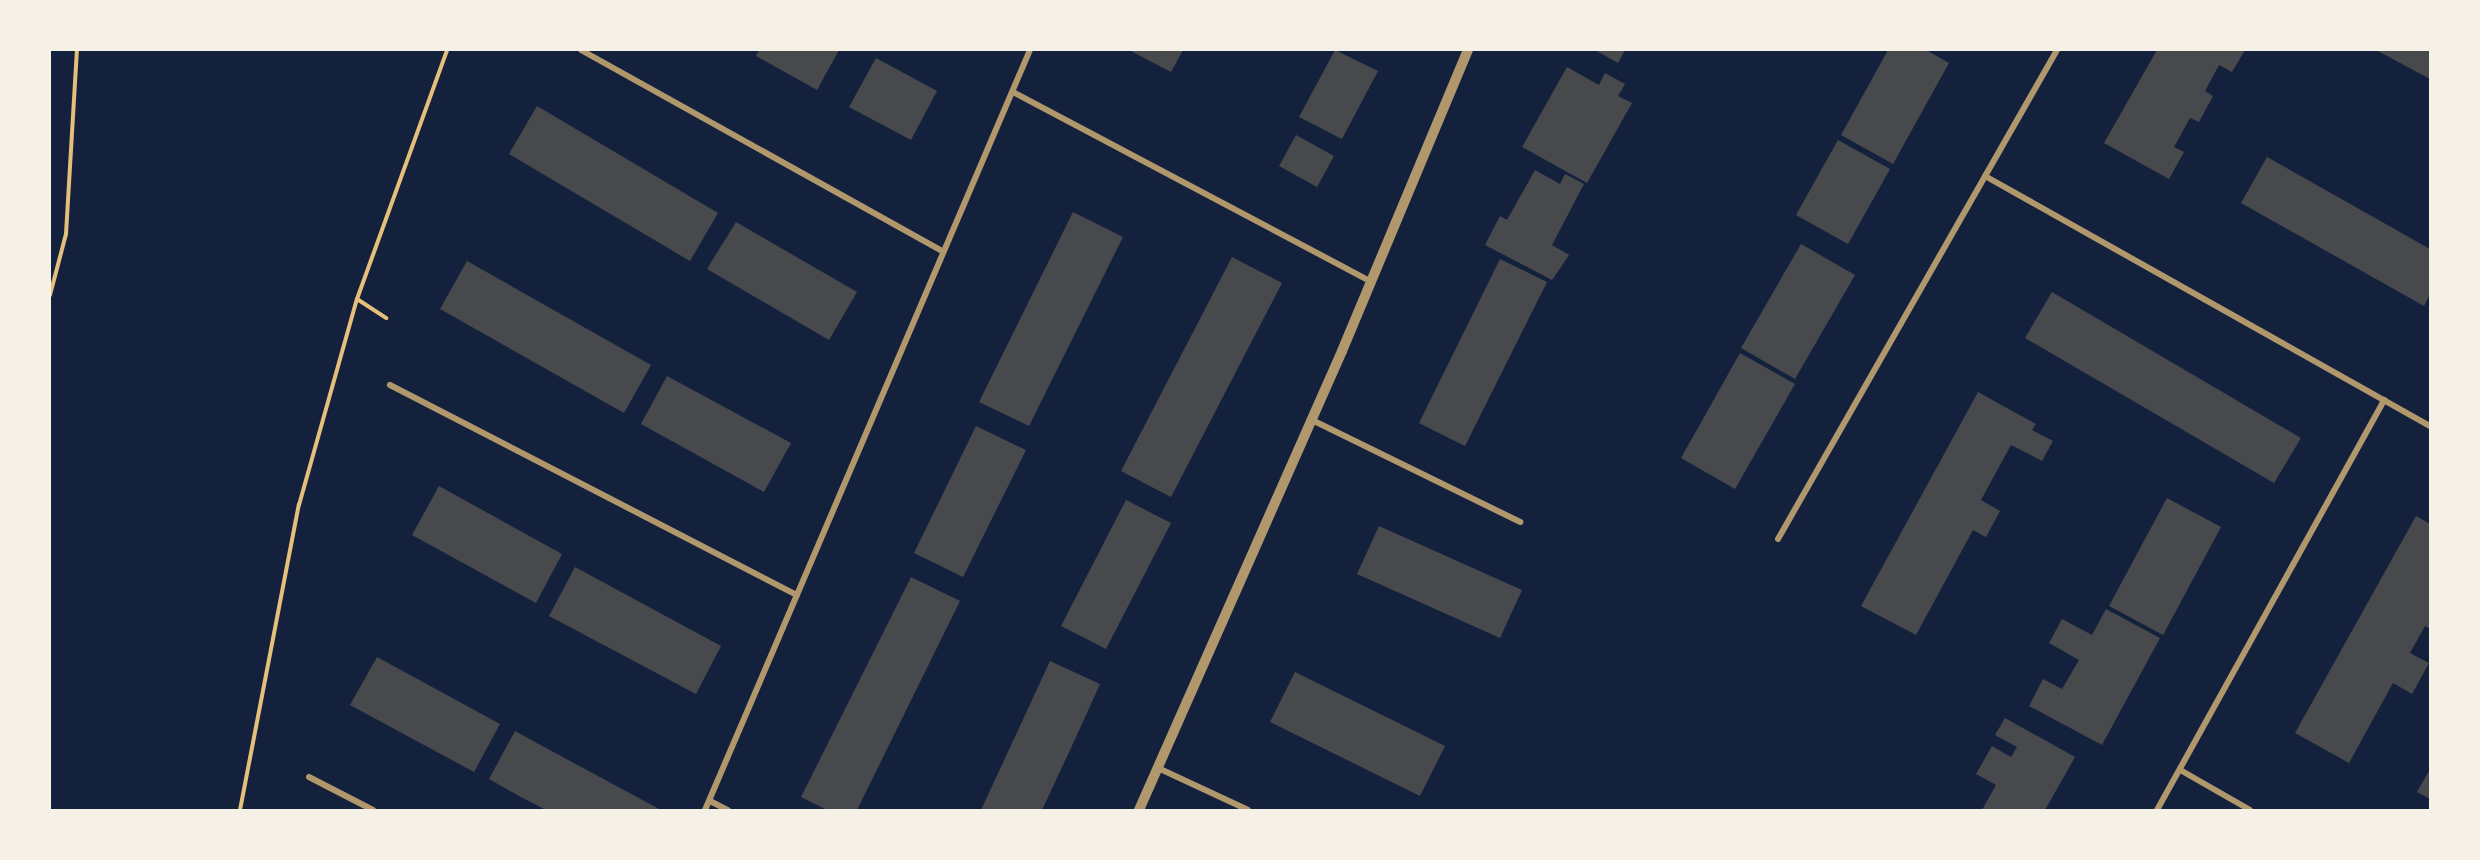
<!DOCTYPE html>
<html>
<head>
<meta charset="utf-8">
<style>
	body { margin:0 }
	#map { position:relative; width:2480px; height:860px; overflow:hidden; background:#14213d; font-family:Quicksand,sans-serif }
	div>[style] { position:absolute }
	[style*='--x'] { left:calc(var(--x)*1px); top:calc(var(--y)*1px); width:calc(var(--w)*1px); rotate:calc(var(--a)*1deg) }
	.building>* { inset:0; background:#48494c }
	.path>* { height:4px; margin:-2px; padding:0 2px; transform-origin:2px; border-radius:2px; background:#e5c07b }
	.minor>* { height:6px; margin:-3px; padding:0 3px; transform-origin:3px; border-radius:3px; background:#b1986c }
	.tertiary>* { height:10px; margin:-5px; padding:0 5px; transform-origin:5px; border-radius:5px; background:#b1986c }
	span { translate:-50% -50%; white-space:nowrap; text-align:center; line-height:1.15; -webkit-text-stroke:4.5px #f6f1e7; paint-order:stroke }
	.frame { position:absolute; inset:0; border:51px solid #f6f1e7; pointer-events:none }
</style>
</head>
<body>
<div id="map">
	<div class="building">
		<div style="clip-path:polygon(759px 50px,839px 50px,817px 90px,756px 56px)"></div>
		<div style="clip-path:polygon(1129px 50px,1183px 50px,1171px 72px)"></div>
		<div style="clip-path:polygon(1335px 50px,1378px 71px,1342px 139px,1299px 117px)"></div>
		<div style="clip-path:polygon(1595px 50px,1625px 50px,1618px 63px)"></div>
		<div style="clip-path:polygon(1888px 50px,1926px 50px,1949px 63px,1893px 164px,1841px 135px)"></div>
		<div style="clip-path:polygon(2157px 50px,2245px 50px,2232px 72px,2219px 65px,2205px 91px,2213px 96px,2199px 122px,2190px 118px,2174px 147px,2184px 152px,2169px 179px,2104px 143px)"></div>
		<div style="clip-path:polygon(2376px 50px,2430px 50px,2430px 79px,2417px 72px)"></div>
		<div style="clip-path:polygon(876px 58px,937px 91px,911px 140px,849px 107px)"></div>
		<div style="clip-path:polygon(1567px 67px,1599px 85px,1605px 73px,1625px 84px,1618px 96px,1632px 103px,1587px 183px,1522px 147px)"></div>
		<div style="clip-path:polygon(537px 106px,718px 213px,690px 261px,509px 154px)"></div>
		<div style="clip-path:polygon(1296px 135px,1334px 156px,1317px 187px,1279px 166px)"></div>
		<div style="clip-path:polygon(1838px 140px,1890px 169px,1848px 244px,1796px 215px)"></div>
		<div style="clip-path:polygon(2267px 157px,2430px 249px,2430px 294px,2424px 306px,2241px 203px)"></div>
		<div style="clip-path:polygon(1535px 170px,1560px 184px,1565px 174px,1584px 184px,1552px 245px,1569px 255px,1552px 280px,1485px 245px,1500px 216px,1507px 220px)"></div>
		<div style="clip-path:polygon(1073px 212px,1123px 237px,1029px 426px,979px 402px)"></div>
		<div style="clip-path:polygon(736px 222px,857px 292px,829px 340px,707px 269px)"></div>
		<div style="clip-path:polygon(1801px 244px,1855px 275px,1795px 379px,1741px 348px)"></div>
		<div style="clip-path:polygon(1232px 257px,1282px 283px,1171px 497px,1121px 471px)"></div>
		<div style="clip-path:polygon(1500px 259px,1547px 282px,1465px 446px,1419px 423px)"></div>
		<div style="clip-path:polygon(467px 261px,651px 365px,624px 413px,440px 309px)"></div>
		<div style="clip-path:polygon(2052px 292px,2301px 438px,2274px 483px,2025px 338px)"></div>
		<div style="clip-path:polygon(1740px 353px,1795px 384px,1735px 489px,1681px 458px)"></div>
		<div style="clip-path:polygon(667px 376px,791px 443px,764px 492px,641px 424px)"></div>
		<div style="clip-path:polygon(1978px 392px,2036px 424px,2032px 430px,2053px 441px,2042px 461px,2011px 445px,1981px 500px,2000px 511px,1986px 537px,1973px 530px,1916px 635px,1861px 606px)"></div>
		<div style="clip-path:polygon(976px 426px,1026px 450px,963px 577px,914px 553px)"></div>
		<div style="clip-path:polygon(439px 486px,562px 554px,536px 603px,412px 535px)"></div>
		<div style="clip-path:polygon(2167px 498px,2221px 527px,2163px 635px,2109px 606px)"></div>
		<div style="clip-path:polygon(1126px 500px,1171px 523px,1106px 649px,1061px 626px)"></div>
		<div style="clip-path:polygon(2416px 516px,2430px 524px,2430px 629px,2425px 626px,2410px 653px,2429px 663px,2412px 694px,2393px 683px,2349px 763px,2295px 733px)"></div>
		<div style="clip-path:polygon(1379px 526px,1522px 590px,1500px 638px,1357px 574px)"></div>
		<div style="clip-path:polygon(575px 567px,721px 646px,696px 694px,549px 616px)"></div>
		<div style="clip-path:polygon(911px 577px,960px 601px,857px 810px,827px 810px,801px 797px)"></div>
		<div style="clip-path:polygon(2106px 609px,2160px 638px,2102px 745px,2029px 706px,2043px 679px,2062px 689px,2079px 660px,2049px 643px,2062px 619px,2092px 635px)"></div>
		<div style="clip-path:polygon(377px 657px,500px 724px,474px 772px,350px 705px)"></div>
		<div style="clip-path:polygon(1050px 661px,1100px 684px,1071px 748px,1042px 810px,981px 810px)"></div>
		<div style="clip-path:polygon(1295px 672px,1445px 746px,1420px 796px,1270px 722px)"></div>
		<div style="clip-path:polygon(2005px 718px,2075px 757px,2045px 810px,1982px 810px,1996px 785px,1976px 774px,1992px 746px,2011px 757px,2017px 747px,1995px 735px)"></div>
		<div style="clip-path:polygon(515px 731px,546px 748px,661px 810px,546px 810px,519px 796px,489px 779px)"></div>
		<div style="clip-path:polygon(2430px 769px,2430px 799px,2417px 792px)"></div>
	</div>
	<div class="path">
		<div style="--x:50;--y:295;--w:63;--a:-75.3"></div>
		<div style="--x:66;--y:234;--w:184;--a:-86.6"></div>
		<div style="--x:357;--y:299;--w:35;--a:33"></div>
		<div style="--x:240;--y:810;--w:311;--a:-79.1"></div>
		<div style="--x:299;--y:505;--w:214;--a:-74.3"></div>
		<div style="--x:357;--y:299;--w:265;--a:-70.1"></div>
	</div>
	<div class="minor">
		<div style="--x:581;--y:50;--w:412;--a:29.1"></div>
		<div style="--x:1013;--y:92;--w:404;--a:27.9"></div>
		<div style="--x:1985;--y:176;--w:510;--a:29.33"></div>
		<div style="--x:390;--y:385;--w:458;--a:27.3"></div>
		<div style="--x:1312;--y:420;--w:232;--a:26.1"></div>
		<div style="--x:1778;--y:539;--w:563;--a:-60.29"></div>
		<div style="--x:1158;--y:768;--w:99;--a:25"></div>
		<div style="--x:2182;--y:771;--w:78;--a:29.8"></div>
		<div style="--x:309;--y:777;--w:72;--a:27.3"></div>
		<div style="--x:710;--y:801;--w:20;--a:27"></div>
		<div style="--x:705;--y:810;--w:827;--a:-66.85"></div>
		<div style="--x:2157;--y:810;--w:469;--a:-61"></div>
	</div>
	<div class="tertiary">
		<div style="--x:1139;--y:810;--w:502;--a:-66.14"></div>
		<div style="--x:1342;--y:351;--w:326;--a:-67.3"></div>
	</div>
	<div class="frame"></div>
</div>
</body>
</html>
